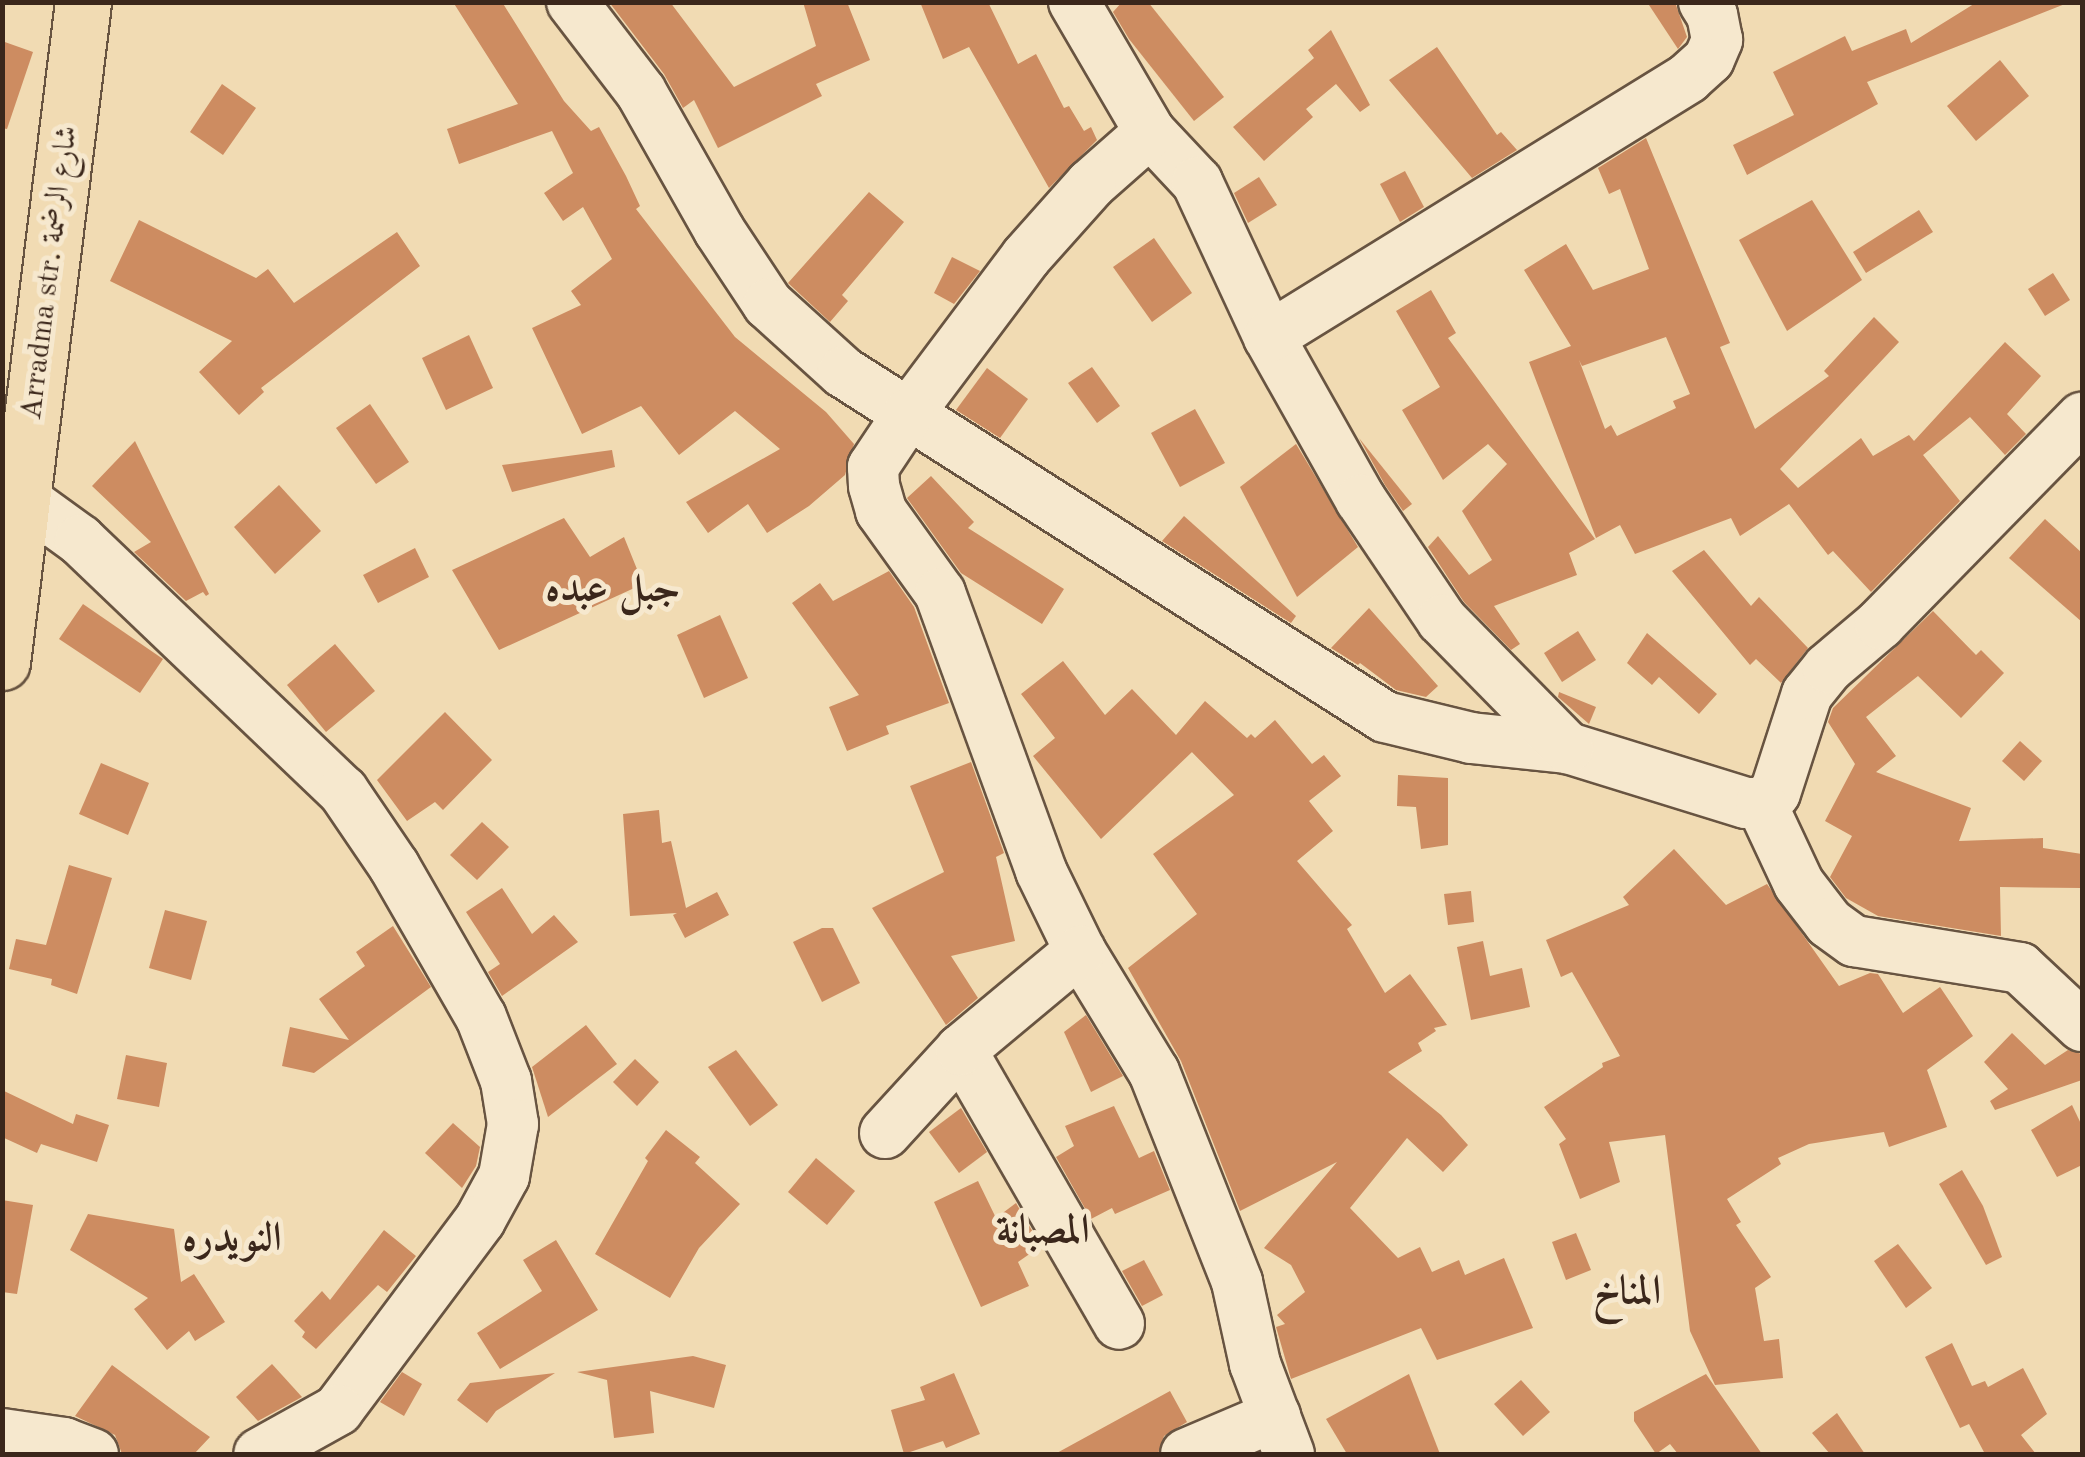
<!DOCTYPE html>
<html>
<head>
<meta charset="utf-8">
<style>
	body { margin:0 }
	#map { position:relative; width:2085px; height:1457px; overflow:hidden; background:#f1dbb3; font-family:"Old Standard TT",Amiri,serif }
	div>[style] { position:absolute }
	[style*='--x'] { left:calc(var(--x)*1px); top:calc(var(--y)*1px); width:calc(var(--w)*1px); rotate:calc(var(--a)*1deg) }
	.building>* { inset:0; background:#cd8c61 }
	.roads { filter:drop-shadow(2px 0 #685441) drop-shadow(-2px 0 #685441) drop-shadow(0 2px #685441) drop-shadow(0 -2px #685441) }
	.minor>* { height:50px; margin:-25px; padding:0 25px; transform-origin:25px; border-radius:25px; background:#f6e8ce }
	.major>* { height:55px; margin:-27.5px; padding:0 27.5px; transform-origin:27.5px; border-radius:27.5px; background:#f1dbb3 }
	span { translate:-50% -50%; white-space:nowrap; text-align:center; line-height:1.15; -webkit-text-stroke:10px #f6e8ce; paint-order:stroke }
	.street-label { font-size:30px; color:#3b271b }
	.district-label { font-size:40px; color:#3b271b; font-weight:700 }
	.frame { position:absolute; inset:0; border:5px solid #3b271b; pointer-events:none }
</style>
</head>
<body>
<div id="map">
	<div class="building">
		<div style="clip-path:polygon(453px 2px,502px 2px,564px 101px,591px 131px,599px 127px,626px 176px,640px 206px,636px 209px,735px 337px,826px 412px,854px 444px,845px 475px,809px 506px,767px 533px,748px 504px,708px 533px,686px 502px,780px 449px,735px 411px,679px 455px,641px 406px,582px 434px,532px 328px,581px 305px,571px 291px,612px 259px,583px 207px,563px 221px,544px 193px,573px 173px,552px 131px,459px 164px,447px 129px,518px 104px)"></div>
		<div style="clip-path:polygon(609px 2px,670px 2px,734px 87px,816px 46px,803px 2px,847px 2px,870px 60px,816px 84px,822px 96px,718px 148px,694px 100px,683px 108px,664px 74px)"></div>
		<div style="clip-path:polygon(920px 2px,988px 2px,1018px 64px,1036px 54px,1064px 108px,1069px 106px,1084px 131px,1091px 127px,1097px 140px,1049px 188px,969px 47px,943px 59px)"></div>
		<div style="clip-path:polygon(1122px 2px,1148px 2px,1224px 97px,1194px 121px,1129px 39px,1113px 12px)"></div>
		<div style="clip-path:polygon(1647px 2px,1675px 2px,1687px 37px,1678px 49px)"></div>
		<div style="clip-path:polygon(1977px 2px,2065px 4px,1867px 82px,1878px 104px,1747px 175px,1733px 145px,1794px 115px,1773px 72px,1845px 36px,1852px 51px,1906px 29px,1911px 43px)"></div>
		<div style="clip-path:polygon(1331px 30px,1370px 105px,1360px 112px,1336px 84px,1306px 109px,1313px 117px,1264px 161px,1233px 127px,1314px 58px,1308px 50px)"></div>
		<div style="clip-path:polygon(2px 41px,33px 52px,7px 129px,2px 128px)"></div>
		<div style="clip-path:polygon(1437px 47px,1497px 135px,1501px 132px,1517px 150px,1472px 178px,1389px 80px)"></div>
		<div style="clip-path:polygon(2000px 60px,2029px 96px,1976px 141px,1947px 106px)"></div>
		<div style="clip-path:polygon(222px 84px,256px 108px,223px 155px,190px 132px)"></div>
		<div style="clip-path:polygon(evenodd,1646px 138px,1730px 343px,1720px 347px,1755px 429px,1829px 376px,1824px 371px,1874px 317px,1899px 342px,1780px 469px,1798px 488px,1861px 438px,1873px 456px,1909px 435px,1914px 441px,2005px 342px,2041px 376px,2007px 414px,2026px 434px,2005px 455px,1970px 417px,1923px 455px,1960px 501px,1871px 592px,1833px 551px,1828px 555px,1789px 504px,1740px 536px,1731px 518px,1635px 554px,1620px 525px,1596px 538px,1529px 362px,1571px 346px,1524px 270px,1566px 244px,1593px 290px,1649px 269px,1620px 189px,1609px 194px,1598px 168px,1646px 138px,1666px 337px,1690px 394px,1673px 401px,1676px 408px,1617px 436px,1611px 425px,1605px 429px,1579px 360px,1582px 366px,1666px 337px)"></div>
		<div style="clip-path:polygon(1405px 171px,1424px 207px,1400px 222px,1380px 184px)"></div>
		<div style="clip-path:polygon(1259px 177px,1277px 205px,1248px 223px,1234px 193px)"></div>
		<div style="clip-path:polygon(869px 192px,904px 222px,842px 295px,848px 301px,830px 322px,788px 283px)"></div>
		<div style="clip-path:polygon(1812px 200px,1862px 280px,1787px 331px,1739px 240px)"></div>
		<div style="clip-path:polygon(1919px 210px,1933px 232px,1866px 273px,1853px 252px)"></div>
		<div style="clip-path:polygon(139px 220px,256px 278px,268px 269px,294px 303px,397px 232px,420px 266px,261px 388px,264px 392px,239px 415px,199px 372px,232px 341px,110px 281px)"></div>
		<div style="clip-path:polygon(1154px 238px,1192px 293px,1152px 322px,1113px 267px)"></div>
		<div style="clip-path:polygon(952px 257px,980px 271px,954px 304px,934px 293px)"></div>
		<div style="clip-path:polygon(2053px 273px,2070px 300px,2045px 316px,2028px 289px)"></div>
		<div style="clip-path:polygon(1431px 290px,1456px 333px,1448px 338px,1595px 539px,1569px 553px,1577px 575px,1494px 606px,1520px 644px,1511px 650px,1464px 602px,1428px 547px,1438px 536px,1469px 575px,1492px 560px,1462px 511px,1507px 464px,1488px 444px,1443px 480px,1402px 410px,1440px 387px,1396px 311px)"></div>
		<div style="clip-path:polygon(469px 335px,493px 388px,446px 410px,422px 358px)"></div>
		<div style="clip-path:polygon(1092px 367px,1120px 406px,1097px 423px,1068px 383px)"></div>
		<div style="clip-path:polygon(987px 368px,1028px 399px,1000px 438px,956px 410px)"></div>
		<div style="clip-path:polygon(370px 404px,409px 462px,376px 484px,336px 428px)"></div>
		<div style="clip-path:polygon(1195px 409px,1225px 463px,1180px 487px,1151px 433px)"></div>
		<div style="clip-path:polygon(1359px 438px,1412px 504px,1403px 511px,1385px 485px)"></div>
		<div style="clip-path:polygon(135px 441px,209px 594px,206px 596px,203px 592px,186px 601px,134px 552px,151px 542px,92px 486px)"></div>
		<div style="clip-path:polygon(1296px 444px,1358px 547px,1297px 597px,1240px 487px)"></div>
		<div style="clip-path:polygon(612px 450px,615px 467px,512px 492px,502px 465px)"></div>
		<div style="clip-path:polygon(931px 476px,974px 522px,968px 528px,1064px 589px,1042px 624px,961px 573px,907px 498px)"></div>
		<div style="clip-path:polygon(279px 485px,321px 531px,275px 574px,234px 527px)"></div>
		<div style="clip-path:polygon(1184px 516px,1296px 616px,1291px 623px,1162px 541px)"></div>
		<div style="clip-path:polygon(564px 518px,590px 557px,624px 537px,643px 584px,499px 650px,452px 570px)"></div>
		<div style="clip-path:polygon(2045px 519px,2082px 553px,2082px 622px,2009px 558px)"></div>
		<div style="clip-path:polygon(415px 548px,429px 577px,378px 603px,363px 575px)"></div>
		<div style="clip-path:polygon(1704px 550px,1751px 606px,1759px 597px,1808px 648px,1781px 683px,1756px 659px,1750px 665px,1672px 571px)"></div>
		<div style="clip-path:polygon(889px 571px,914px 607px,949px 703px,886px 726px,889px 734px,847px 751px,829px 707px,859px 695px,792px 603px,820px 583px,833px 601px)"></div>
		<div style="clip-path:polygon(83px 604px,163px 659px,140px 693px,59px 639px)"></div>
		<div style="clip-path:polygon(1369px 608px,1438px 686px,1426px 697px,1396px 690px,1360px 663px,1358px 665px,1331px 648px)"></div>
		<div style="clip-path:polygon(1933px 611px,1976px 655px,1981px 650px,2004px 673px,1961px 718px,1918px 676px,1866px 717px,1896px 756px,1876px 772px,1971px 808px,1959px 841px,2043px 838px,2043px 848px,2082px 854px,2082px 888px,2000px 887px,2001px 936px,1878px 916px,1846px 898px,1830px 877px,1852px 836px,1825px 821px,1855px 764px,1828px 722px,1833px 708px)"></div>
		<div style="clip-path:polygon(720px 615px,748px 678px,704px 698px,677px 635px)"></div>
		<div style="clip-path:polygon(1578px 631px,1596px 660px,1562px 682px,1544px 653px)"></div>
		<div style="clip-path:polygon(1647px 633px,1717px 694px,1699px 714px,1659px 677px,1652px 685px,1627px 663px)"></div>
		<div style="clip-path:polygon(335px 644px,375px 691px,326px 732px,287px 685px)"></div>
		<div style="clip-path:polygon(1063px 661px,1105px 715px,1132px 689px,1176px 735px,1205px 701px,1247px 738px,1251px 734px,1255px 738px,1275px 720px,1312px 764px,1324px 755px,1341px 776px,1309px 801px,1333px 831px,1297px 861px,1352px 925px,1347px 929px,1385px 993px,1410px 974px,1447px 1025px,1434px 1028px,1436px 1031px,1418px 1043px,1422px 1051px,1388px 1072px,1441px 1115px,1468px 1145px,1443px 1172px,1407px 1138px,1350px 1208px,1398px 1258px,1420px 1247px,1432px 1272px,1459px 1260px,1465px 1275px,1504px 1258px,1533px 1328px,1437px 1360px,1421px 1328px,1291px 1379px,1276px 1327px,1285px 1324px,1277px 1315px,1305px 1292px,1291px 1265px,1264px 1248px,1337px 1162px,1240px 1211px,1181px 1061px,1128px 968px,1197px 914px,1153px 854px,1234px 795px,1182px 742px,1192px 752px,1101px 839px,1033px 756px,1055px 738px,1021px 694px)"></div>
		<div style="clip-path:polygon(1559px 692px,1596px 707px,1589px 724px,1558px 697px)"></div>
		<div style="clip-path:polygon(445px 712px,492px 760px,443px 810px,435px 802px,407px 821px,377px 780px)"></div>
		<div style="clip-path:polygon(2020px 741px,2042px 761px,2024px 781px,2002px 761px)"></div>
		<div style="clip-path:polygon(971px 762px,1004px 853px,996px 857px,1015px 941px,951px 956px,978px 998px,946px 1025px,872px 908px,944px 872px,910px 786px)"></div>
		<div style="clip-path:polygon(101px 763px,149px 783px,128px 835px,79px 814px)"></div>
		<div style="clip-path:polygon(1398px 775px,1448px 778px,1448px 845px,1421px 849px,1416px 807px,1397px 806px)"></div>
		<div style="clip-path:polygon(659px 810px,662px 843px,671px 841px,686px 908px,717px 892px,729px 915px,685px 938px,673px 915px,677px 913px,630px 916px,623px 814px)"></div>
		<div style="clip-path:polygon(482px 822px,509px 847px,477px 880px,450px 855px)"></div>
		<div style="clip-path:polygon(1674px 849px,1726px 905px,1767px 884px,1839px 986px,1870px 973px,1878px 974px,1903px 1013px,1940px 987px,1973px 1036px,1927px 1070px,1947px 1127px,1889px 1147px,1884px 1132px,1809px 1144px,1778px 1158px,1781px 1164px,1727px 1199px,1741px 1222px,1736px 1225px,1771px 1277px,1755px 1288px,1764px 1341px,1779px 1339px,1783px 1378px,1715px 1385px,1690px 1331px,1665px 1135px,1609px 1142px,1620px 1182px,1580px 1199px,1559px 1144px,1566px 1139px,1544px 1107px,1603px 1067px,1602px 1063px,1620px 1056px,1572px 972px,1561px 977px,1546px 940px,1629px 905px,1623px 897px)"></div>
		<div style="clip-path:polygon(69px 865px,112px 878px,77px 994px,51px 985px,52px 979px,9px 969px,16px 939px,46px 945px)"></div>
		<div style="clip-path:polygon(502px 888px,532px 934px,554px 915px,578px 942px,502px 996px,488px 972px,500px 964px,466px 912px)"></div>
		<div style="clip-path:polygon(1471px 891px,1474px 922px,1448px 925px,1444px 894px)"></div>
		<div style="clip-path:polygon(165px 910px,207px 921px,191px 980px,149px 968px)"></div>
		<div style="clip-path:polygon(393px 926px,431px 987px,314px 1073px,282px 1066px,290px 1027px,349px 1040px,319px 999px,365px 966px,356px 952px)"></div>
		<div style="clip-path:polygon(822px 928px,833px 928px,860px 983px,822px 1002px,793px 942px)"></div>
		<div style="clip-path:polygon(1483px 941px,1490px 976px,1522px 968px,1530px 1007px,1471px 1020px,1457px 947px)"></div>
		<div style="clip-path:polygon(1086px 1015px,1123px 1076px,1091px 1092px,1064px 1032px)"></div>
		<div style="clip-path:polygon(586px 1025px,617px 1064px,548px 1117px,532px 1067px)"></div>
		<div style="clip-path:polygon(2012px 1033px,2045px 1065px,2068px 1050px,2082px 1054px,2082px 1080px,1995px 1110px,1990px 1101px,2008px 1089px,1984px 1062px)"></div>
		<div style="clip-path:polygon(736px 1050px,778px 1105px,750px 1126px,708px 1067px)"></div>
		<div style="clip-path:polygon(126px 1055px,167px 1063px,159px 1107px,117px 1099px)"></div>
		<div style="clip-path:polygon(635px 1059px,659px 1082px,637px 1106px,613px 1082px)"></div>
		<div style="clip-path:polygon(2px 1090px,73px 1124px,76px 1114px,109px 1125px,97px 1162px,41px 1144px,37px 1153px,2px 1137px)"></div>
		<div style="clip-path:polygon(2072px 1105px,2082px 1126px,2082px 1165px,2057px 1177px,2031px 1130px)"></div>
		<div style="clip-path:polygon(1114px 1106px,1139px 1158px,1154px 1151px,1170px 1190px,1115px 1214px,1112px 1208px,1091px 1219px,1056px 1157px,1074px 1146px,1065px 1126px)"></div>
		<div style="clip-path:polygon(961px 1108px,987px 1152px,959px 1173px,929px 1132px)"></div>
		<div style="clip-path:polygon(453px 1123px,480px 1147px,476px 1166px,462px 1188px,425px 1153px)"></div>
		<div style="clip-path:polygon(666px 1130px,700px 1157px,695px 1163px,740px 1204px,699px 1248px,670px 1298px,595px 1254px,648px 1161px,645px 1158px)"></div>
		<div style="clip-path:polygon(816px 1158px,855px 1191px,827px 1225px,788px 1192px)"></div>
		<div style="clip-path:polygon(1962px 1170px,1983px 1206px,2002px 1257px,1986px 1265px,1939px 1184px)"></div>
		<div style="clip-path:polygon(978px 1181px,996px 1218px,1016px 1203px,1041px 1246px,1018px 1262px,1029px 1286px,981px 1307px,934px 1202px)"></div>
		<div style="clip-path:polygon(2px 1200px,33px 1205px,17px 1294px,2px 1292px)"></div>
		<div style="clip-path:polygon(88px 1214px,174px 1229px,181px 1282px,194px 1274px,225px 1322px,195px 1341px,189px 1331px,167px 1350px,134px 1309px,148px 1298px,70px 1250px)"></div>
		<div style="clip-path:polygon(384px 1230px,416px 1256px,387px 1292px,378px 1285px,316px 1349px,302px 1337px,305px 1332px,294px 1321px,322px 1291px,330px 1300px)"></div>
		<div style="clip-path:polygon(1576px 1233px,1591px 1270px,1566px 1280px,1552px 1242px)"></div>
		<div style="clip-path:polygon(556px 1240px,598px 1310px,500px 1369px,477px 1333px,542px 1291px,523px 1260px)"></div>
		<div style="clip-path:polygon(1898px 1244px,1932px 1288px,1906px 1308px,1874px 1261px)"></div>
		<div style="clip-path:polygon(1144px 1260px,1163px 1295px,1142px 1306px,1122px 1271px)"></div>
		<div style="clip-path:polygon(1952px 1343px,1972px 1386px,1985px 1381px,1988px 1387px,2023px 1368px,2047px 1414px,2021px 1435px,2036px 1454px,1985px 1454px,1969px 1424px,1960px 1428px,1925px 1357px)"></div>
		<div style="clip-path:polygon(693px 1356px,726px 1365px,714px 1408px,650px 1391px,654px 1433px,614px 1438px,607px 1380px,577px 1372px)"></div>
		<div style="clip-path:polygon(272px 1364px,302px 1397px,258px 1421px,236px 1397px)"></div>
		<div style="clip-path:polygon(112px 1365px,193px 1425px,210px 1437px,194px 1454px,122px 1454px,115px 1435px,75px 1416px)"></div>
		<div style="clip-path:polygon(402px 1372px,422px 1384px,404px 1416px,380px 1402px)"></div>
		<div style="clip-path:polygon(555px 1373px,496px 1411px,487px 1423px,457px 1400px,470px 1383px)"></div>
		<div style="clip-path:polygon(954px 1373px,980px 1434px,946px 1448px,943px 1441px,904px 1454px,891px 1410px,925px 1400px,920px 1387px)"></div>
		<div style="clip-path:polygon(1409px 1374px,1440px 1454px,1347px 1454px,1326px 1419px)"></div>
		<div style="clip-path:polygon(1706px 1374px,1762px 1454px,1678px 1454px,1670px 1444px,1656px 1454px,1634px 1421px,1634px 1412px)"></div>
		<div style="clip-path:polygon(1521px 1380px,1550px 1412px,1523px 1436px,1494px 1404px)"></div>
		<div style="clip-path:polygon(1170px 1391px,1187px 1422px,1164px 1436px,1158px 1454px,1055px 1454px)"></div>
		<div style="clip-path:polygon(1837px 1413px,1865px 1454px,1830px 1454px,1812px 1433px)"></div>
	</div>
	<div class="roads">
		<div class="minor">
			<div style="--x:572;--y:2;--w:113;--a:52.5"></div>
			<div style="--x:641;--y:92;--w:159;--a:60.5"></div>
			<div style="--x:719;--y:230;--w:89;--a:56.5"></div>
			<div style="--x:768;--y:304;--w:101;--a:42.2"></div>
			<div style="--x:843;--y:372;--w:642;--a:32.48"></div>
			<div style="--x:1385;--y:717;--w:89;--a:13.7"></div>
			<div style="--x:1471;--y:738;--w:98;--a:5.9"></div>
			<div style="--x:1568;--y:748;--w:186;--a:17.2"></div>
			<div style="--x:1746;--y:803;--w:15;--a:0"></div>
			<div style="--x:1761;--y:803;--w:17;--a:-36"></div>
			<div style="--x:1775;--y:793;--w:104;--a:-72.1"></div>
			<div style="--x:1807;--y:694;--w:33;--a:-51"></div>
			<div style="--x:1828;--y:668;--w:68;--a:-40.2"></div>
			<div style="--x:1880;--y:624;--w:289;--a:-45.6"></div>
			<div style="--x:1074;--y:2;--w:151;--a:59.7"></div>
			<div style="--x:1150;--y:132;--w:69;--a:46.8"></div>
			<div style="--x:1197;--y:182;--w:171;--a:65.1"></div>
			<div style="--x:1269;--y:337;--w:187;--a:60.6"></div>
			<div style="--x:1361;--y:500;--w:145;--a:56"></div>
			<div style="--x:1442;--y:620;--w:180;--a:45.5"></div>
			<div style="--x:1150;--y:132;--w:79;--a:138.6"></div>
			<div style="--x:1091;--y:184;--w:98;--a:131.7"></div>
			<div style="--x:1026;--y:257;--w:195;--a:126.9"></div>
			<div style="--x:909;--y:413;--w:65;--a:123.7"></div>
			<div style="--x:873;--y:467;--w:19;--a:87"></div>
			<div style="--x:874;--y:486;--w:26;--a:74"></div>
			<div style="--x:881;--y:511;--w:101;--a:54.3"></div>
			<div style="--x:940;--y:593;--w:296;--a:70"></div>
			<div style="--x:1041;--y:871;--w:89;--a:64"></div>
			<div style="--x:1080;--y:951;--w:142;--a:58.6"></div>
			<div style="--x:1154;--y:1072;--w:226;--a:68.4"></div>
			<div style="--x:1237;--y:1282;--w:84;--a:77.6"></div>
			<div style="--x:1255;--y:1364;--w:96;--a:69.3"></div>
			<div style="--x:1269;--y:337;--w:493;--a:-31.7"></div>
			<div style="--x:1688;--y:78;--w:28;--a:-42"></div>
			<div style="--x:1709;--y:59;--w:21;--a:-67"></div>
			<div style="--x:1717;--y:40;--w:25;--a:-101"></div>
			<div style="--x:1712;--y:15;--w:15;--a:-122"></div>
			<div style="--x:2;--y:489;--w:22;--a:24"></div>
			<div style="--x:22;--y:498;--w:72;--a:35.9"></div>
			<div style="--x:80;--y:540;--w:364;--a:43.7"></div>
			<div style="--x:343;--y:791;--w:91;--a:55.8"></div>
			<div style="--x:394;--y:866;--w:174;--a:60.1"></div>
			<div style="--x:481;--y:1017;--w:69;--a:68.7"></div>
			<div style="--x:506;--y:1081;--w:44;--a:80.8"></div>
			<div style="--x:513;--y:1124;--w:53;--a:99.8"></div>
			<div style="--x:504;--y:1176;--w:50;--a:118.6"></div>
			<div style="--x:480;--y:1220;--w:237;--a:126.8"></div>
			<div style="--x:338;--y:1410;--w:90;--a:150.9"></div>
			<div style="--x:1761;--y:803;--w:89;--a:64.9"></div>
			<div style="--x:1799;--y:884;--w:49;--a:52.4"></div>
			<div style="--x:1829;--y:923;--w:31;--a:36"></div>
			<div style="--x:1854;--y:941;--w:168;--a:9.2"></div>
			<div style="--x:2020;--y:968;--w:85;--a:43.1"></div>
			<div style="--x:961;--y:1050;--w:316;--a:60"></div>
			<div style="--x:885;--y:1133;--w:113;--a:-47.5"></div>
			<div style="--x:961;--y:1050;--w:155;--a:-39.8"></div>
			<div style="--x:2;--y:1434;--w:63;--a:8.3"></div>
			<div style="--x:64;--y:1443;--w:31;--a:21"></div>
			<div style="--x:1186;--y:1454;--w:97;--a:-23.1"></div>
		</div>
		<div class="major">
			<div style="--x:2;--y:662;--w:665;--a:-83"></div>
		</div>
	</div>
	<div class="street-label">
		<span style="left:50px;top:273px;rotate:-83deg">Arradma str. شارع الرضمة</span>
	</div>
	<div class="district-label">
		<span style="left:613px;top:590px">جبل عبده</span>
		<span style="left:1043px;top:1232px">المصبانة</span>
		<span style="left:232px;top:1240px">النويدره</span>
		<span style="left:1627px;top:1293px">المناخ</span>
	</div>
	<div class="frame"></div>
</div>
</body>
</html>
